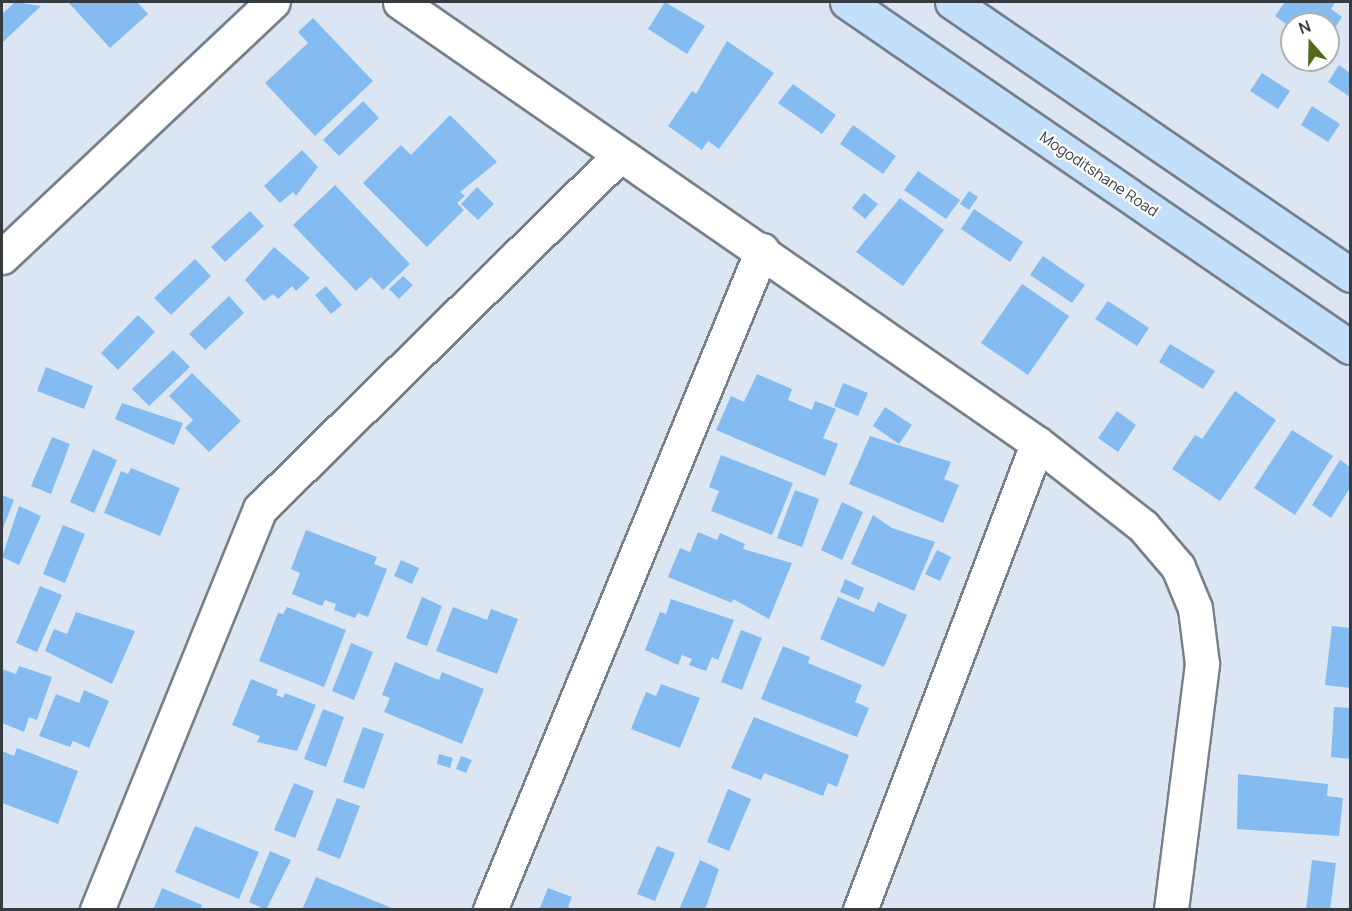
<!DOCTYPE html>
<html>
<head>
<meta charset="utf-8">
<style>
	body { margin:0 }
	#map { position:relative; width:1352px; height:911px; overflow:hidden; background:#dbe6f2; font-family:Manrope,sans-serif }
	div>[style] { position:absolute }
	[style*='--x'] { left:calc(var(--x)*1px); top:calc(var(--y)*1px); width:calc(var(--w)*1px); rotate:calc(var(--a)*1deg) }
	.building>* { inset:0; background:#84bcf2 }
	.roads { filter:drop-shadow(2px 0 #75808b) drop-shadow(-2px 0 #75808b) drop-shadow(0 2px #75808b) drop-shadow(0 -2px #75808b) }
	.minor>* { height:33px; margin:-16.5px; padding:0 16.5px; transform-origin:16.5px; border-radius:16.5px; background:#fff }
	.major>* { height:33px; margin:-16.5px; padding:0 16.5px; transform-origin:16.5px; border-radius:16.5px; background:#c4dffa }
	span { translate:-50% -50%; white-space:nowrap; text-align:center; line-height:1.15; -webkit-text-stroke:4.5px #fff; paint-order:stroke }
	.street-label { font-size:15px; color:#363b40 }
	.frame { position:absolute; inset:0; border:3px solid #363b40; pointer-events:none }
	.north { position:absolute; left:1280px; top:12px; width:60px; height:60px; box-sizing:border-box; background:#fff; border:2px solid #afb1b3; border-radius:50%; rotate:340deg; font-size:16px; font-weight:700; line-height:24px; text-align:center; color:#363b40 }
	.north::after { content:''; display:block; margin:auto; width:21px; height:27px; background:#536a19; clip-path:polygon(50% 0,100% 100%,50% 72%,0 100%) }
</style>
</head>
<body>
<div id="map">
	<div class="building">
		<div style="clip-path:polygon(15px 2px,41px 6px,2px 43px,2px 14px)"></div>
		<div style="clip-path:polygon(68px 2px,137px 2px,148px 14px,110px 48px)"></div>
		<div style="clip-path:polygon(665px 2px,705px 26px,687px 54px,648px 29px)"></div>
		<div style="clip-path:polygon(1285px 2px,1335px 2px,1331px 9px,1342px 17px,1328px 38px,1328px 24px,1292px 24px,1292px 28px,1275px 16px)"></div>
		<div style="clip-path:polygon(313px 18px,373px 81px,315px 136px,265px 83px,308px 43px,298px 32px)"></div>
		<div style="clip-path:polygon(727px 41px,774px 73px,719px 149px,708px 141px,702px 150px,668px 126px,692px 91px,696px 94px)"></div>
		<div style="clip-path:polygon(1339px 65px,1350px 73px,1350px 97px,1328px 82px)"></div>
		<div style="clip-path:polygon(1262px 73px,1290px 91px,1278px 109px,1250px 91px)"></div>
		<div style="clip-path:polygon(793px 84px,836px 115px,822px 134px,778px 103px)"></div>
		<div style="clip-path:polygon(363px 101px,379px 118px,339px 156px,323px 140px)"></div>
		<div style="clip-path:polygon(1312px 106px,1340px 124px,1328px 142px,1301px 125px)"></div>
		<div style="clip-path:polygon(450px 115px,497px 162px,460px 192px,465px 196px,457px 203px,464px 210px,427px 247px,363px 183px,401px 145px,411px 155px)"></div>
		<div style="clip-path:polygon(853px 125px,896px 156px,883px 174px,840px 144px)"></div>
		<div style="clip-path:polygon(302px 150px,318px 167px,296px 196px,293px 192px,280px 203px,264px 186px)"></div>
		<div style="clip-path:polygon(918px 171px,960px 200px,946px 219px,904px 190px)"></div>
		<div style="clip-path:polygon(335px 185px,410px 264px,383px 290px,371px 277px,356px 291px,293px 225px)"></div>
		<div style="clip-path:polygon(477px 187px,494px 204px,478px 220px,461px 204px)"></div>
		<div style="clip-path:polygon(969px 191px,978px 197px,969px 210px,960px 204px)"></div>
		<div style="clip-path:polygon(864px 193px,878px 204px,865px 219px,852px 208px)"></div>
		<div style="clip-path:polygon(900px 198px,944px 230px,903px 286px,856px 252px)"></div>
		<div style="clip-path:polygon(974px 209px,1023px 242px,1010px 262px,961px 229px)"></div>
		<div style="clip-path:polygon(250px 211px,264px 226px,225px 262px,211px 247px)"></div>
		<div style="clip-path:polygon(274px 247px,310px 278px,296px 291px,292px 286px,278px 299px,273px 294px,264px 301px,245px 280px)"></div>
		<div style="clip-path:polygon(1043px 256px,1085px 285px,1072px 303px,1030px 275px)"></div>
		<div style="clip-path:polygon(195px 259px,211px 276px,171px 315px,154px 298px)"></div>
		<div style="clip-path:polygon(403px 276px,413px 285px,399px 299px,389px 289px)"></div>
		<div style="clip-path:polygon(1022px 284px,1069px 316px,1028px 375px,981px 343px)"></div>
		<div style="clip-path:polygon(326px 286px,342px 305px,331px 314px,315px 295px)"></div>
		<div style="clip-path:polygon(229px 296px,244px 313px,205px 350px,189px 334px)"></div>
		<div style="clip-path:polygon(1108px 301px,1149px 328px,1137px 346px,1095px 319px)"></div>
		<div style="clip-path:polygon(138px 315px,155px 332px,118px 370px,101px 353px)"></div>
		<div style="clip-path:polygon(1170px 344px,1215px 371px,1203px 389px,1159px 362px)"></div>
		<div style="clip-path:polygon(173px 350px,190px 367px,149px 406px,132px 389px)"></div>
		<div style="clip-path:polygon(46px 367px,93px 386px,84px 409px,37px 391px)"></div>
		<div style="clip-path:polygon(192px 373px,241px 421px,209px 452px,185px 428px,193px 420px,169px 396px)"></div>
		<div style="clip-path:polygon(757px 374px,792px 389px,788px 400px,812px 410px,815px 401px,836px 409px,823px 438px,838px 444px,825px 476px,716px 430px,731px 396px,744px 402px)"></div>
		<div style="clip-path:polygon(843px 383px,868px 393px,858px 416px,834px 406px)"></div>
		<div style="clip-path:polygon(1235px 391px,1276px 420px,1220px 501px,1172px 469px,1195px 435px,1202px 439px)"></div>
		<div style="clip-path:polygon(122px 403px,183px 423px,174px 445px,115px 419px)"></div>
		<div style="clip-path:polygon(885px 407px,912px 425px,899px 444px,873px 426px)"></div>
		<div style="clip-path:polygon(1117px 411px,1136px 425px,1118px 452px,1098px 438px)"></div>
		<div style="clip-path:polygon(1292px 430px,1333px 456px,1295px 515px,1254px 488px)"></div>
		<div style="clip-path:polygon(870px 436px,951px 462px,944px 479px,959px 485px,943px 523px,849px 484px)"></div>
		<div style="clip-path:polygon(52px 437px,70px 444px,51px 494px,31px 486px)"></div>
		<div style="clip-path:polygon(93px 449px,117px 460px,94px 513px,70px 502px)"></div>
		<div style="clip-path:polygon(721px 455px,793px 483px,772px 535px,711px 511px,719px 491px,709px 487px)"></div>
		<div style="clip-path:polygon(1340px 460px,1350px 467px,1350px 488px,1331px 518px,1312px 505px)"></div>
		<div style="clip-path:polygon(131px 468px,180px 488px,160px 536px,104px 513px,121px 471px,128px 474px)"></div>
		<div style="clip-path:polygon(795px 490px,819px 499px,802px 547px,777px 538px)"></div>
		<div style="clip-path:polygon(2px 495px,14px 500px,2px 531px)"></div>
		<div style="clip-path:polygon(842px 502px,863px 512px,842px 560px,821px 550px)"></div>
		<div style="clip-path:polygon(19px 506px,41px 516px,19px 565px,2px 557px)"></div>
		<div style="clip-path:polygon(873px 515px,892px 528px,935px 542px,914px 591px,851px 564px)"></div>
		<div style="clip-path:polygon(63px 525px,85px 534px,65px 583px,43px 574px)"></div>
		<div style="clip-path:polygon(306px 530px,377px 557px,374px 564px,387px 569px,368px 617px,358px 613px,355px 618px,334px 610px,336px 604px,325px 600px,322px 606px,292px 594px,300px 573px,291px 569px)"></div>
		<div style="clip-path:polygon(698px 532px,717px 540px,720px 533px,745px 544px,743px 549px,792px 563px,769px 619px,733px 599px,732px 603px,668px 577px,680px 548px,690px 552px)"></div>
		<div style="clip-path:polygon(937px 550px,951px 557px,940px 581px,925px 574px)"></div>
		<div style="clip-path:polygon(401px 560px,419px 568px,412px 584px,394px 576px)"></div>
		<div style="clip-path:polygon(845px 579px,864px 588px,859px 600px,840px 592px)"></div>
		<div style="clip-path:polygon(40px 586px,62px 595px,37px 652px,16px 643px)"></div>
		<div style="clip-path:polygon(422px 597px,442px 606px,427px 646px,406px 638px)"></div>
		<div style="clip-path:polygon(838px 597px,874px 612px,878px 602px,907px 615px,884px 667px,820px 639px)"></div>
		<div style="clip-path:polygon(671px 599px,734px 620px,718px 660px,712px 657px,706px 671px,689px 665px,692px 659px,682px 655px,678px 665px,645px 650px,660px 612px,666px 614px)"></div>
		<div style="clip-path:polygon(287px 607px,346px 630px,324px 687px,259px 661px,278px 613px,283px 614px)"></div>
		<div style="clip-path:polygon(453px 607px,487px 620px,491px 609px,518px 619px,497px 674px,436px 651px)"></div>
		<div style="clip-path:polygon(76px 612px,135px 631px,112px 684px,45px 651px,54px 629px,67px 634px)"></div>
		<div style="clip-path:polygon(1332px 626px,1350px 628px,1350px 688px,1325px 685px)"></div>
		<div style="clip-path:polygon(741px 630px,762px 638px,742px 690px,721px 682px)"></div>
		<div style="clip-path:polygon(351px 643px,373px 652px,354px 700px,332px 691px)"></div>
		<div style="clip-path:polygon(783px 646px,810px 657px,808px 663px,862px 685px,855px 702px,869px 708px,857px 737px,761px 699px)"></div>
		<div style="clip-path:polygon(395px 662px,439px 680px,442px 672px,484px 689px,462px 744px,384px 712px,390px 698px,382px 695px)"></div>
		<div style="clip-path:polygon(19px 666px,52px 677px,37px 720px,29px 717px,24px 732px,2px 723px,2px 669px,16px 674px)"></div>
		<div style="clip-path:polygon(251px 679px,278px 690px,276px 695px,283px 698px,285px 693px,316px 705px,297px 751px,257px 742px,260px 736px,232px 725px)"></div>
		<div style="clip-path:polygon(661px 684px,700px 698px,680px 748px,631px 729px,646px 692px,656px 696px)"></div>
		<div style="clip-path:polygon(84px 690px,109px 701px,89px 748px,73px 741px,70px 747px,39px 736px,56px 694px,79px 703px)"></div>
		<div style="clip-path:polygon(1334px 707px,1350px 708px,1350px 759px,1331px 757px)"></div>
		<div style="clip-path:polygon(323px 709px,344px 717px,326px 767px,304px 759px)"></div>
		<div style="clip-path:polygon(754px 717px,849px 755px,837px 787px,828px 783px,823px 796px,764px 773px,761px 780px,731px 768px)"></div>
		<div style="clip-path:polygon(363px 727px,384px 734px,364px 789px,343px 782px)"></div>
		<div style="clip-path:polygon(17px 748px,78px 771px,58px 824px,2px 803px,2px 751px,14px 756px)"></div>
		<div style="clip-path:polygon(439px 754px,453px 758px,450px 768px,437px 764px)"></div>
		<div style="clip-path:polygon(461px 756px,472px 760px,466px 773px,456px 769px)"></div>
		<div style="clip-path:polygon(1238px 774px,1328px 784px,1327px 796px,1343px 798px,1339px 836px,1237px 829px)"></div>
		<div style="clip-path:polygon(294px 783px,314px 791px,295px 838px,274px 830px)"></div>
		<div style="clip-path:polygon(728px 789px,751px 799px,729px 851px,707px 842px)"></div>
		<div style="clip-path:polygon(337px 798px,360px 806px,340px 859px,317px 850px)"></div>
		<div style="clip-path:polygon(195px 826px,259px 852px,239px 899px,175px 872px)"></div>
		<div style="clip-path:polygon(657px 846px,675px 853px,655px 901px,637px 894px)"></div>
		<div style="clip-path:polygon(270px 851px,291px 860px,266px 910px,249px 902px)"></div>
		<div style="clip-path:polygon(700px 860px,719px 869px,705px 910px,679px 910px)"></div>
		<div style="clip-path:polygon(1312px 860px,1336px 863px,1330px 910px,1306px 910px)"></div>
		<div style="clip-path:polygon(316px 877px,394px 909px,394px 910px,302px 910px)"></div>
		<div style="clip-path:polygon(162px 888px,202px 905px,200px 910px,153px 910px)"></div>
		<div style="clip-path:polygon(548px 888px,572px 897px,568px 907px,575px 910px,539px 910px)"></div>
	</div>
	<div class="roads">
		<div class="minor">
			<div style="--x:400;--y:2;--w:775;--a:34.7"></div>
			<div style="--x:1037;--y:443;--w:135;--a:38.1"></div>
			<div style="--x:1143;--y:526;--w:54;--a:49.5"></div>
			<div style="--x:1178;--y:567;--w:44;--a:67.5"></div>
			<div style="--x:1195;--y:608;--w:56;--a:82.9"></div>
			<div style="--x:1202;--y:664;--w:248;--a:97.2"></div>
			<div style="--x:2;--y:257;--w:372;--a:-43.3"></div>
			<div style="--x:97;--y:910;--w:433;--a:-67.9"></div>
			<div style="--x:260;--y:509;--w:503;--a:-44.52"></div>
			<div style="--x:490;--y:910;--w:714;--a:-67.6"></div>
			<div style="--x:860;--y:910;--w:499;--a:-69.2"></div>
		</div>
		<div class="major">
			<div style="--x:847;--y:2;--w:610;--a:34.45"></div>
			<div style="--x:952;--y:2;--w:483;--a:34.4"></div>
		</div>
	</div>
	<div class="street-label">
		<span style="left:1099px;top:174px;rotate:34deg">Mogoditshane Road</span>
	</div>
	<div class="frame"></div>
	<div class="north">N</div>
</div>
</body>
</html>
